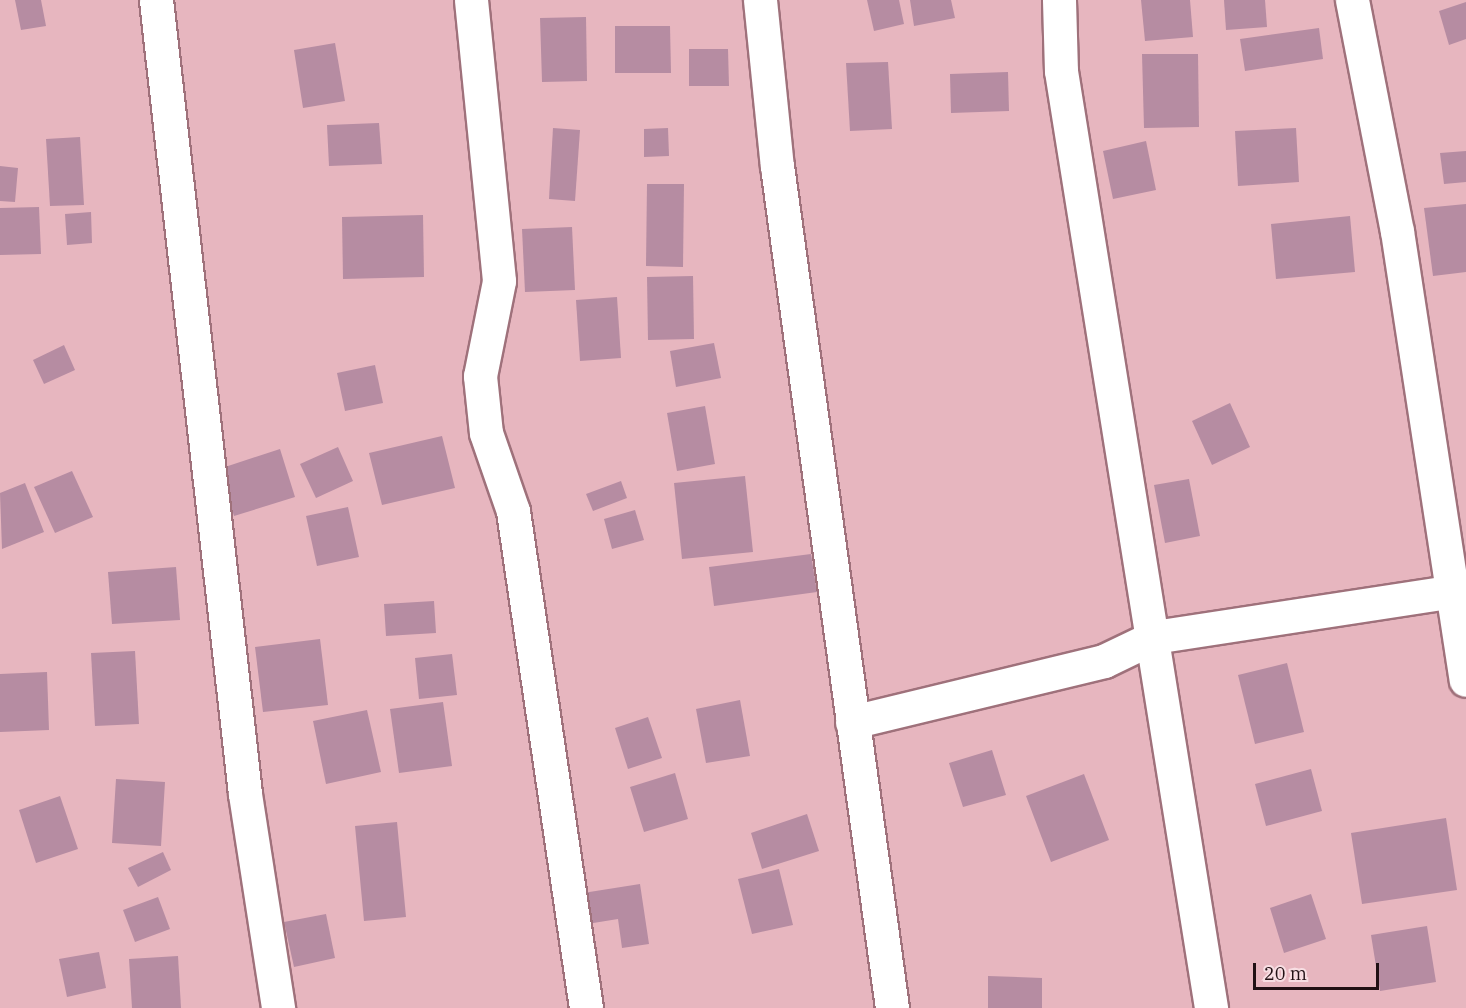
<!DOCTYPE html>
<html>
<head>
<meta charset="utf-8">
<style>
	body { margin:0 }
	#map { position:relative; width:1466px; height:1008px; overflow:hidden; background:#e7b6bf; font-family:"IBM Plex Serif",serif }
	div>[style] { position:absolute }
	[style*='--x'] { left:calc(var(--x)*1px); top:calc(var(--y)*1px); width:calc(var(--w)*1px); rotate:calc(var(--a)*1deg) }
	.building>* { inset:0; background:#b68ca2 }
	.roads { filter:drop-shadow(2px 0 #9f717b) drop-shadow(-2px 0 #9f717b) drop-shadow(0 2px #9f717b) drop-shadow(0 -2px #9f717b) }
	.minor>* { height:33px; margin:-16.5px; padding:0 16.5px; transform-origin:16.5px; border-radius:16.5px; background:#fff }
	span { translate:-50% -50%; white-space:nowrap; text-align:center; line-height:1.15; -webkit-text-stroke:6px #f8dee3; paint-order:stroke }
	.scale { position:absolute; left:1253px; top:963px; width:126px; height:27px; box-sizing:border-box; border:3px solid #211014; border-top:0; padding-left:8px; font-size:18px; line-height:21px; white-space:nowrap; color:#211014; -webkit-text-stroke:4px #f8dee3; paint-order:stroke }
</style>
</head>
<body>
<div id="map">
	<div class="building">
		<div style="clip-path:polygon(15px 0,41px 0,46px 26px,21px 30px)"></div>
		<div style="clip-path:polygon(867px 0,899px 0,904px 24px,874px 31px)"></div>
		<div style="clip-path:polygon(910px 0,951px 0,955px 18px,914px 26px)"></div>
		<div style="clip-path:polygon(1141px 0,1190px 0,1193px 37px,1145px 41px)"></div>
		<div style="clip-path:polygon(1224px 0,1265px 0,1267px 27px,1226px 30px)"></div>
		<div style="clip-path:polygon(1466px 2px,1466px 39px,1449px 45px,1439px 11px)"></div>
		<div style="clip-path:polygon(586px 17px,587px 81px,542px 82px,540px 18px)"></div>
		<div style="clip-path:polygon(615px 26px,670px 26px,671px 73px,615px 73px)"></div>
		<div style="clip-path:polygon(1319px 28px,1323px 59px,1245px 71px,1240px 39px)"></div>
		<div style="clip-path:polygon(335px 43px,345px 101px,303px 108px,294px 50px)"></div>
		<div style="clip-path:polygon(689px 49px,728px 49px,729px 86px,689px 86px)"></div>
		<div style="clip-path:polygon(1142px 54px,1198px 54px,1199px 127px,1144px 128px)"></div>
		<div style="clip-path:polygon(888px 62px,892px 129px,850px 131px,846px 63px)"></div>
		<div style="clip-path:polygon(1008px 72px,1009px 111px,951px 113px,950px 74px)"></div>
		<div style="clip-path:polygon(379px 123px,382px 164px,329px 166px,327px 125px)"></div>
		<div style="clip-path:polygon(553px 128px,580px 130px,575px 201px,549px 199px)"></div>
		<div style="clip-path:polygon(668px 128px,669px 156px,644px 157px,644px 129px)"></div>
		<div style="clip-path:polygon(1296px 128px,1299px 182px,1238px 186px,1235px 131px)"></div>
		<div style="clip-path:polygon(80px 137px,84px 205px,50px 206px,46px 139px)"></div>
		<div style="clip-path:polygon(1146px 141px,1156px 190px,1113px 199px,1103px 151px)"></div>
		<div style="clip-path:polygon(1466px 151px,1466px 182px,1444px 184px,1440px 153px)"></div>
		<div style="clip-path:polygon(0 166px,18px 168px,15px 202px,0 201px)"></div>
		<div style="clip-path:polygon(647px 184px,684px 184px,683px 267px,646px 266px)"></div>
		<div style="clip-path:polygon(1466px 204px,1466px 272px,1433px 276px,1424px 208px)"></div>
		<div style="clip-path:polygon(39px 207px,41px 254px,0 255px,0 208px)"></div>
		<div style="clip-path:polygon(91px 212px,92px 243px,67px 245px,65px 214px)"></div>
		<div style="clip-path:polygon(423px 215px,424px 277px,343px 279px,342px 217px)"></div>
		<div style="clip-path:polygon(1350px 216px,1355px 272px,1276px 279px,1271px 224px)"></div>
		<div style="clip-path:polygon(572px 227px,575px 290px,525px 292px,522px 229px)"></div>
		<div style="clip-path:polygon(693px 276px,694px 339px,648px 340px,647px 277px)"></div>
		<div style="clip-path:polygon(617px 297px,621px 358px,580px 361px,576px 300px)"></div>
		<div style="clip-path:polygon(714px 343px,721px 378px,676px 387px,670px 351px)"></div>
		<div style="clip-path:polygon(64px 345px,75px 370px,44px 384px,33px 360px)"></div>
		<div style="clip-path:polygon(375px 365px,383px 403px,345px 411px,337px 373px)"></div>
		<div style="clip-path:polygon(1230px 403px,1250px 447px,1212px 465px,1192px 421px)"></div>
		<div style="clip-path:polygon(705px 406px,715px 464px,677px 471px,667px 413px)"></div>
		<div style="clip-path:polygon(442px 436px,455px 488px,382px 505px,369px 453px)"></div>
		<div style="clip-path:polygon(338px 447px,353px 481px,316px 498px,300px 464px)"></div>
		<div style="clip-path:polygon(280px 449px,295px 497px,234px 516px,219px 469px)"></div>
		<div style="clip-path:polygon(72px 471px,93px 517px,55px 533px,34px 487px)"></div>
		<div style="clip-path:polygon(745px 476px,753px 552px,682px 559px,674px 483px)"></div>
		<div style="clip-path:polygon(1189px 479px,1200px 536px,1165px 543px,1154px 485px)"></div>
		<div style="clip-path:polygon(621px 481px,627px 498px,593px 511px,586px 494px)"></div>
		<div style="clip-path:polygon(25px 483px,44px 532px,2px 549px,0 493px)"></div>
		<div style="clip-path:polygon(348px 507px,359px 557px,317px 566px,306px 516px)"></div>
		<div style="clip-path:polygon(635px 510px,644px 540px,612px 549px,604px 519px)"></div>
		<div style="clip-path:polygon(811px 554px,817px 592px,714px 606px,709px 567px)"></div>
		<div style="clip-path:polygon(176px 567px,180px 620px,112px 624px,108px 572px)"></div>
		<div style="clip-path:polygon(434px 601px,436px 633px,386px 636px,384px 604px)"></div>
		<div style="clip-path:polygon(320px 639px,328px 705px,263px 712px,255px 647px)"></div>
		<div style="clip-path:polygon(135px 651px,139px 724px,95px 726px,91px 653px)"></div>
		<div style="clip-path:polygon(452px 654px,457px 695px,419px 699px,415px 658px)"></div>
		<div style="clip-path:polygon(1287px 663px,1304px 732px,1255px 744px,1238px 675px)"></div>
		<div style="clip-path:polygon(47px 672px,49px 730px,0 732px,0 674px)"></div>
		<div style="clip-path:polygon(740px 700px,750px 756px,706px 763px,696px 709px)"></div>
		<div style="clip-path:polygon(443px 702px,452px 766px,399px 773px,390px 709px)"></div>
		<div style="clip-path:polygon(367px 710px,381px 772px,326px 784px,313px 721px)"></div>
		<div style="clip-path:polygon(648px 717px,662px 758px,628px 769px,615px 728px)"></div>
		<div style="clip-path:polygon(992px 750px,1006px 795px,963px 807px,949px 763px)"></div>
		<div style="clip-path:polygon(1311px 769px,1322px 811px,1266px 826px,1255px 784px)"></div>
		<div style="clip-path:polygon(675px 773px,688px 819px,644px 832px,630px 787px)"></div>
		<div style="clip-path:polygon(1084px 774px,1109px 840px,1051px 862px,1026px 796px)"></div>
		<div style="clip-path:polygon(116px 779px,165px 782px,161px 846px,112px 843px)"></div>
		<div style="clip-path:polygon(60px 796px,78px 849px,36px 863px,19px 810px)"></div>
		<div style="clip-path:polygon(807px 814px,819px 851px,762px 869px,751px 833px)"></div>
		<div style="clip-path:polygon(1446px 818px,1457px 890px,1362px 904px,1351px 833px)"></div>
		<div style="clip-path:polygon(397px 822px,406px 917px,364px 921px,355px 826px)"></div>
		<div style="clip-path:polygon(163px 852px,171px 870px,138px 887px,128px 868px)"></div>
		<div style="clip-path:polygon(779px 869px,793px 925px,752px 934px,738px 879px)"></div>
		<div style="clip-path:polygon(640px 884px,649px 944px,622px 948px,618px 919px,587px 924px,583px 893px)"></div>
		<div style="clip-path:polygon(1311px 894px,1326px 939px,1284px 953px,1270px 908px)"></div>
		<div style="clip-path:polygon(158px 897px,170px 929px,135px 942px,123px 910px)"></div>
		<div style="clip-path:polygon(326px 914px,335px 958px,294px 967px,284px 922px)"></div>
		<div style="clip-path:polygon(1427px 926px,1436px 982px,1380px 991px,1371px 935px)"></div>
		<div style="clip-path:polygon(99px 952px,106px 988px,67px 997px,59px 959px)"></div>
		<div style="clip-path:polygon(178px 956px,181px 1008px,132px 1008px,129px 959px)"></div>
		<div style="clip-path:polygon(988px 976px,1042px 978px,1042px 1008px,988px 1008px)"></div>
	</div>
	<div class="roads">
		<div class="minor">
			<div style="--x:156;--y:0;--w:799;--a:83.6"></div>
			<div style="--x:245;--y:794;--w:217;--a:81.2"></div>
			<div style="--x:471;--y:0;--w:282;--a:84.3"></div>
			<div style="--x:499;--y:281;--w:97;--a:101.3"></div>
			<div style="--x:480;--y:376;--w:57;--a:84"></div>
			<div style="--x:486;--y:433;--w:83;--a:70.9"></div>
			<div style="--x:513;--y:511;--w:502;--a:81.64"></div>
			<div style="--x:760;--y:0;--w:167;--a:84.2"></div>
			<div style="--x:777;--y:166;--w:850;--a:82.22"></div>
			<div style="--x:1059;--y:0;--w:71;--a:88.4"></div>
			<div style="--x:1061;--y:71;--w:949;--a:80.9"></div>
			<div style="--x:1352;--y:0;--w:235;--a:79"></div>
			<div style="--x:1397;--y:231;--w:454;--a:81.3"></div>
			<div style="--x:852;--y:722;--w:259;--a:-13.6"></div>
			<div style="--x:1104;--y:661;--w:55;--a:-25.6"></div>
			<div style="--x:1154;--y:637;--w:316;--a:-8.7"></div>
		</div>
	</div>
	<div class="scale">20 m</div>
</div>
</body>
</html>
